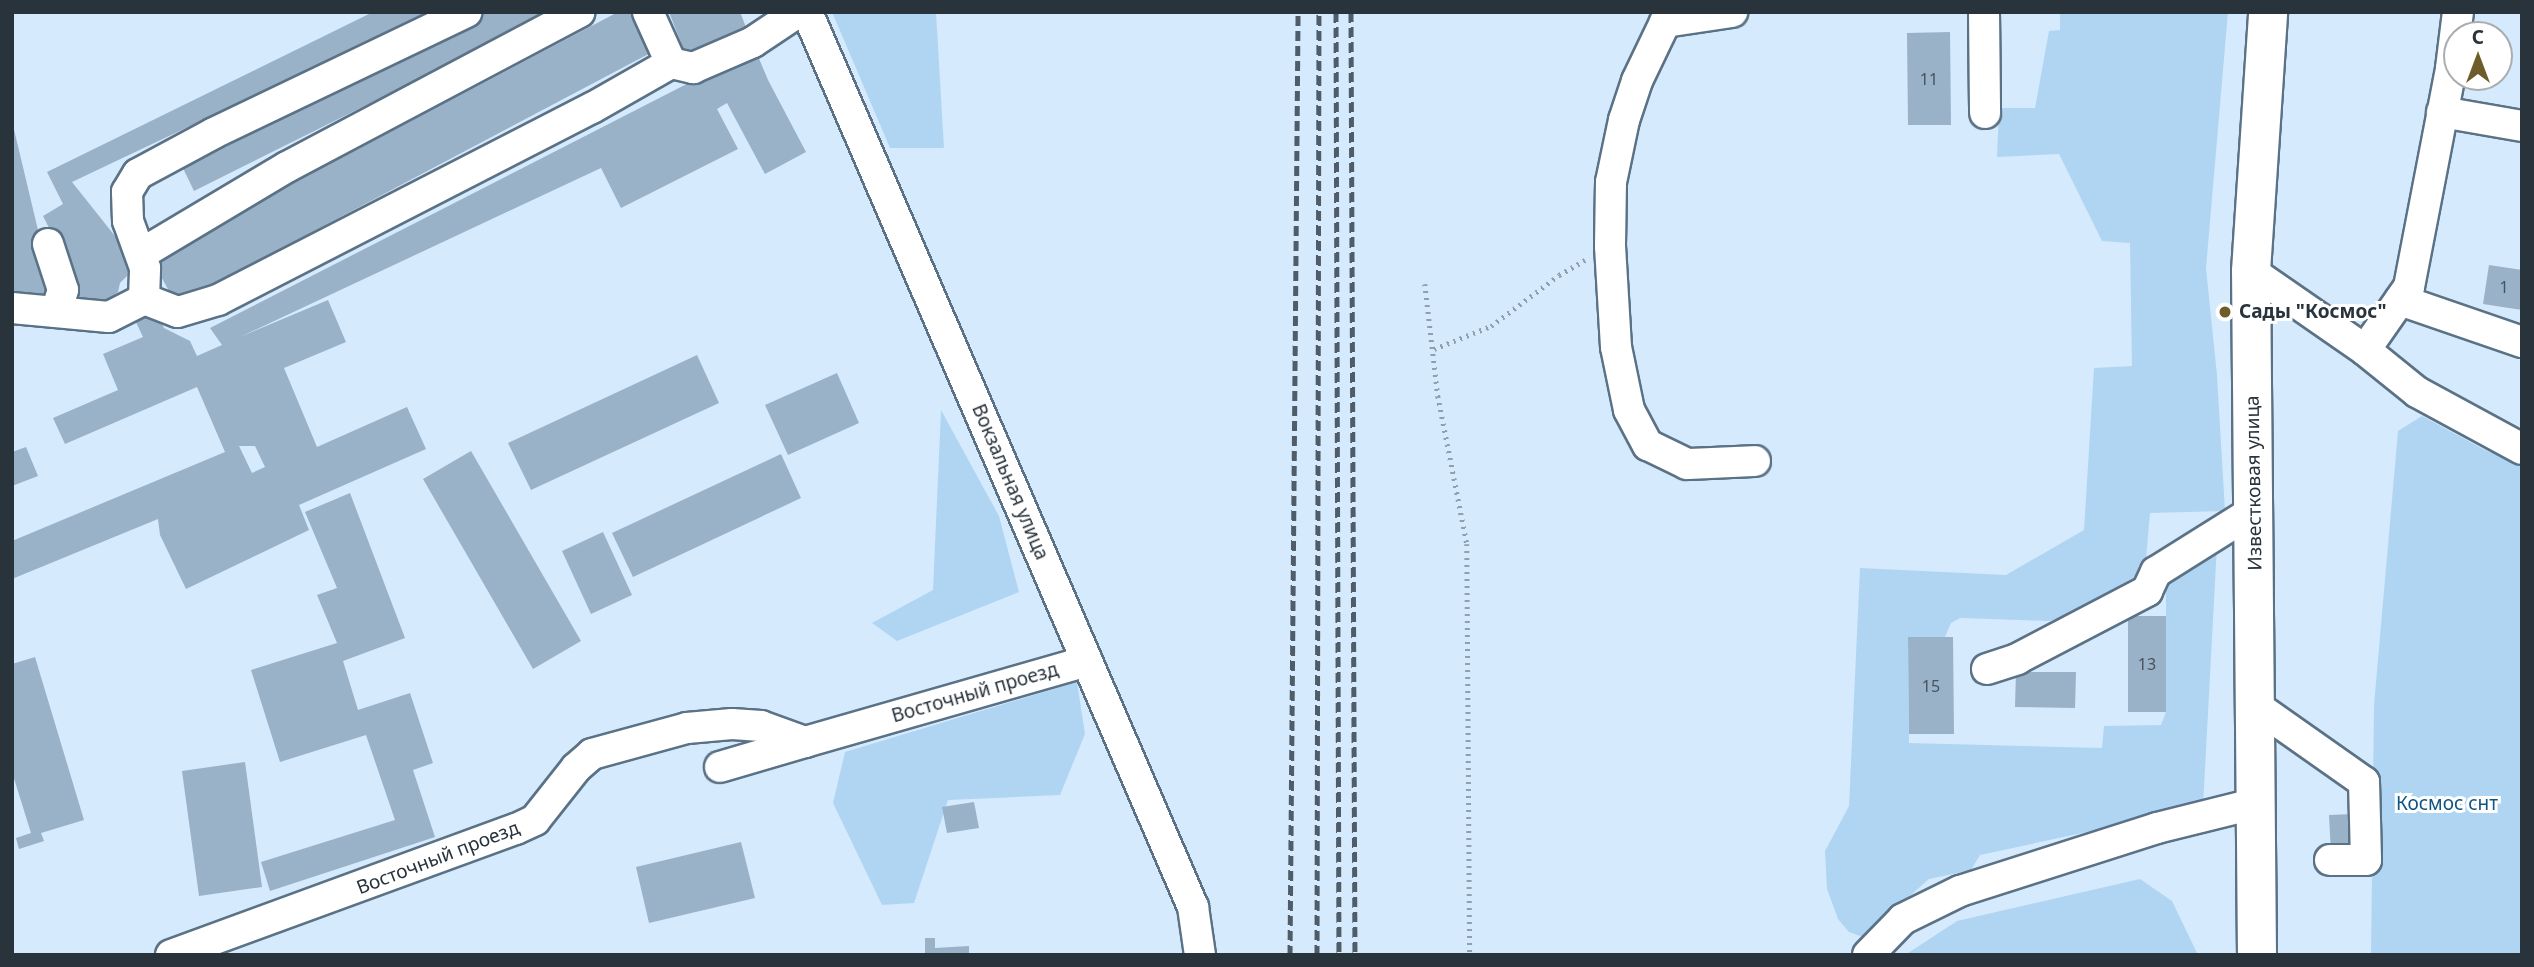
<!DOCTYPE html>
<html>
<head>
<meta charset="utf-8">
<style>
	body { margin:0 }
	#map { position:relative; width:2534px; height:967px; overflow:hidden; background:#d5eafc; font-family:"Noto Sans",sans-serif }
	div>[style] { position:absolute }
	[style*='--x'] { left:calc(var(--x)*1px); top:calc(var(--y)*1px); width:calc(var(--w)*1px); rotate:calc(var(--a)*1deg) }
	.green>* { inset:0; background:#b0d5f3 }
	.building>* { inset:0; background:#99b2c8 }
	.path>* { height:4.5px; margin-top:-2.25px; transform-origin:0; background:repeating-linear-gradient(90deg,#8e9fad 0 2px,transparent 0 7px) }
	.roads { filter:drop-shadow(2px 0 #5b7286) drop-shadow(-2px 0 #5b7286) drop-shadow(0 2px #5b7286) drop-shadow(0 -2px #5b7286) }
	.minor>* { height:30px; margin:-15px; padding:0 15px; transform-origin:15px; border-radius:15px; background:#fff }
	.major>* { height:38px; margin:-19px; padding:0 19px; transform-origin:19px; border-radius:19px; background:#fff }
	.rail>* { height:5px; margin-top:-2.5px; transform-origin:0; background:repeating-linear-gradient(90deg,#505d68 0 10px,transparent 0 15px) }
	.dots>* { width:19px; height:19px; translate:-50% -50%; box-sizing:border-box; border:4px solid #fff; border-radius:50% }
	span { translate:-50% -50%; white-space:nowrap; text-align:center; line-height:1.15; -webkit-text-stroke:6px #fff; paint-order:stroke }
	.number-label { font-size:16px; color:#45535f }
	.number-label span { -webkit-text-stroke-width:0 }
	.poi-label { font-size:19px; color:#29333c; font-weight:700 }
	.left { translate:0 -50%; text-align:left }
	.street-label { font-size:19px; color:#29333c }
	.park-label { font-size:19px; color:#0f5583 }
	.frame { position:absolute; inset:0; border:14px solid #29333c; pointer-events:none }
	.north { position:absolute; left:2443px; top:21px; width:70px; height:70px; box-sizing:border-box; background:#fff; border:2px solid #a9adb1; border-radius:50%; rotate:0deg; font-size:19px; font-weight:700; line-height:28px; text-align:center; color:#29333c }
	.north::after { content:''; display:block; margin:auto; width:24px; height:32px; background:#6c5d2b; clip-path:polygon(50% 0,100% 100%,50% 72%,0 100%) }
</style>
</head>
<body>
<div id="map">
	<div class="green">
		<div style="clip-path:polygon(832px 12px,936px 12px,944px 148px,890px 148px)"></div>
		<div style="clip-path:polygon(2060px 12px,2228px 12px,2206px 268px,2217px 375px,2225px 511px,2150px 513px,2145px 570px,2079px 613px,2049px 621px,1960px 618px,1951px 623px,1945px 637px,1908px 637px,1909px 743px,2102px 748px,2104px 726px,2161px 725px,2166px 712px,2166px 577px,2217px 545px,2203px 807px,1980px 855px,1971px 870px,1929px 879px,1863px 937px,1849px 932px,1838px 919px,1827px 889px,1825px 851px,1849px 806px,1860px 568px,2006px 575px,2084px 530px,2094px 368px,2132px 366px,2130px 243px,2102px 241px,2059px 154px,1997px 157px,1999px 108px,2035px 108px,2049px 31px,2060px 30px)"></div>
		<div style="clip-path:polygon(941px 410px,999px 516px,1019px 592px,897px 641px,872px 623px,933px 590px)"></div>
		<div style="clip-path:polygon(2422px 416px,2485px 450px,2522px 465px,2522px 955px,2371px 955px,2374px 705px,2398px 431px)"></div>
		<div style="clip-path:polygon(1077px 682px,1085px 734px,1060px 795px,948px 800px,914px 903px,882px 905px,833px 803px,845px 752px)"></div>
		<div style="clip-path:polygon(2140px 879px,2172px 901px,2198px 955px,1905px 955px,1957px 921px)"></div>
	</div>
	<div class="building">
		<div style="clip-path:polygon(373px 12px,431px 12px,72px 182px,138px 265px,120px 283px,118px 292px,99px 306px,76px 303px,70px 292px,78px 286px,43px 216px,63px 204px,47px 172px)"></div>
		<div style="clip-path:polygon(486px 12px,553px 12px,194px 191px,181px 164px)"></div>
		<div style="clip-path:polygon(618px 12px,638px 12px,658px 49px,176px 304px,151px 258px)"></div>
		<div style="clip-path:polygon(669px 12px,740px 12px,749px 35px,687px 58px)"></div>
		<div style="clip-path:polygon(1950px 32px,1951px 125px,1908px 125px,1907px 33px)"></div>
		<div style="clip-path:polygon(evenodd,755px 49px,768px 80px,806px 152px,765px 174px,727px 103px,717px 109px,738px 149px,621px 208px,601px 168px,240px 337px,328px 300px,346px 342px,284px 368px,317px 447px,407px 407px,426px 449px,299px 505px,309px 530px,186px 589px,160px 535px,158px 519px,12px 579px,12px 541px,225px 452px,197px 387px,65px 444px,53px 418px,118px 390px,103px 354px,143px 337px,134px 318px,155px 309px,164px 328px,190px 341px,197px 356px,222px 345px,210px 328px,755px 49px,239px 446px,255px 446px,265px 467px,252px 473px,239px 446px)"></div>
		<div style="clip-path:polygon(12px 121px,53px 293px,12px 303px)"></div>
		<div style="clip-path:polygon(2489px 265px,2522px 270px,2522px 310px,2483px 304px)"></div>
		<div style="clip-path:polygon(697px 355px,719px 403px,531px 490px,508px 443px)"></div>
		<div style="clip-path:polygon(837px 373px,859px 423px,788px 455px,765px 405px)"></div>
		<div style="clip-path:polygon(26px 447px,38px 476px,12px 486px,12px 452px)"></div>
		<div style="clip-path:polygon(471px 451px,581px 641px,533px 669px,423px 479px)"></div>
		<div style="clip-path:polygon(781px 454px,801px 498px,633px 577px,612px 533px)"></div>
		<div style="clip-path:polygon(350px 493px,405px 638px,343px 661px,358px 710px,410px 693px,433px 763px,413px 770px,435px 837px,270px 891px,261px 862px,395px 820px,366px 735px,280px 762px,251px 670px,337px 643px,317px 595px,337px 588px,305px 512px)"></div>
		<div style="clip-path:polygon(603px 532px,632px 595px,591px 614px,562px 551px)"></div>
		<div style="clip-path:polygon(2128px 616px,2166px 616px,2166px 712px,2128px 712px)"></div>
		<div style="clip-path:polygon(1908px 637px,1953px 637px,1954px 734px,1909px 734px)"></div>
		<div style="clip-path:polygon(35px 657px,84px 820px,41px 833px,44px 841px,19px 849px,16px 838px,31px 833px,12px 772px,12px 664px)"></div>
		<div style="clip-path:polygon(2016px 672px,2076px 672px,2075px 708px,2015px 707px)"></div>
		<div style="clip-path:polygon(245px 762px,262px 887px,199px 896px,182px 771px)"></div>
		<div style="clip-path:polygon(974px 802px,979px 828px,947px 833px,942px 807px)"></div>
		<div style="clip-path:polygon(2354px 814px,2356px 852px,2331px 854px,2329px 815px)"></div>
		<div style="clip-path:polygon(741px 842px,755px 898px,649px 923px,636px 867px)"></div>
		<div style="clip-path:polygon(925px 938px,935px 938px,935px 948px,969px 946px,969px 955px,925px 955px)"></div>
	</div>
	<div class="path">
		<div style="--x:1425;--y:284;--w:113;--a:83.4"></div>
		<div style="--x:1438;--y:396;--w:151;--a:78.9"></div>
		<div style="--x:1467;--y:544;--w:411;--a:89.6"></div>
		<div style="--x:1434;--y:349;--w:61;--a:-22"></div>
		<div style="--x:1491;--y:326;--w:85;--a:-36.9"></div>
		<div style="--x:1559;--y:275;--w:30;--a:-30"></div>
	</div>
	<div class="roads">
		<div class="minor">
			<div style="--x:807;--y:12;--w:975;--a:66.67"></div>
			<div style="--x:1193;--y:907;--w:49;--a:81.7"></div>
			<div style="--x:1670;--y:12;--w:76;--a:115.6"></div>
			<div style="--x:1637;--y:81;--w:41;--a:108.4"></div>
			<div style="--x:1624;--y:120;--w:63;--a:101.8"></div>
			<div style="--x:1611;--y:182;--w:64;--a:90.9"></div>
			<div style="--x:1610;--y:246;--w:101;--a:86.6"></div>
			<div style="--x:1616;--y:347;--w:64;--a:78.3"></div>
			<div style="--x:1629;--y:410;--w:40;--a:62"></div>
			<div style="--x:1648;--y:445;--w:43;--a:26"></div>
			<div style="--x:1687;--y:464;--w:68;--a:-2.5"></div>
			<div style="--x:1984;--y:12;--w:101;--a:89.4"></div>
			<div style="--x:1665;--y:22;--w:68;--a:-8.5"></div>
			<div style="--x:671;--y:63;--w:23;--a:13"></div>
			<div style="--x:693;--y:68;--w:65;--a:-23.4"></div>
			<div style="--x:753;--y:42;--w:54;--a:-33.7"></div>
			<div style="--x:2442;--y:112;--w:81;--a:9.9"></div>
			<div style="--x:48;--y:244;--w:48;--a:71.9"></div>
			<div style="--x:63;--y:290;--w:23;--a:108"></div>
			<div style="--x:141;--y:254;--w:170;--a:-30.8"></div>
			<div style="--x:287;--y:167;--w:331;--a:-27.9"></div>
			<div style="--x:2251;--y:271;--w:139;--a:34.7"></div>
			<div style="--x:2365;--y:350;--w:67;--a:38.9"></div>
			<div style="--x:2417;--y:392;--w:119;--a:28.5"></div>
			<div style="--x:144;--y:299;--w:31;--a:-88"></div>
			<div style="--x:145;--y:268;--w:50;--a:-109.9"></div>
			<div style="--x:128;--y:221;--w:29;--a:-92"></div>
			<div style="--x:127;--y:192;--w:21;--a:-59"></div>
			<div style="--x:138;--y:174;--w:86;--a:-28.3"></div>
			<div style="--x:214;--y:133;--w:280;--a:-25.6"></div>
			<div style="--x:2400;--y:300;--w:129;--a:19"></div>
			<div style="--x:12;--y:308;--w:97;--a:5.3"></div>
			<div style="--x:109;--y:317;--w:39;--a:-27"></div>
			<div style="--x:144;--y:299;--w:36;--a:21"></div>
			<div style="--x:178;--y:312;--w:42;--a:-16.7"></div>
			<div style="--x:218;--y:300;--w:420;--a:-27.2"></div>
			<div style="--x:592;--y:108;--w:91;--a:-29.7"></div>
			<div style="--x:671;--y:63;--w:56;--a:-114.3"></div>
			<div style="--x:2365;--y:350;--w:77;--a:-55.1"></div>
			<div style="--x:2409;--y:287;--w:223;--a:-79.1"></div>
			<div style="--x:2451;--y:68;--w:56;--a:-82.9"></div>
			<div style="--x:1987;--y:669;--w:32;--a:-18"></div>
			<div style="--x:2017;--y:659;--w:147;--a:-27.6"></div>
			<div style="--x:2147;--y:591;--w:21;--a:-65"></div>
			<div style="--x:2156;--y:572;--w:117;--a:-32.1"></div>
			<div style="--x:2256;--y:706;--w:132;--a:35.1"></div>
			<div style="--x:2364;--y:782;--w:78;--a:88.5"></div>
			<div style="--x:2366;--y:860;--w:36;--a:180"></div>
			<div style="--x:720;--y:767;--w:89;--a:-16.4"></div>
			<div style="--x:171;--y:955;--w:367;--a:-20.1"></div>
			<div style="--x:516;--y:829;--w:21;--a:-25"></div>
			<div style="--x:535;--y:820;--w:66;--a:-51.7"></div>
			<div style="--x:576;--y:768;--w:21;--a:-41"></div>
			<div style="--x:592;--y:754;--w:98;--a:-15.3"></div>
			<div style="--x:687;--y:728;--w:45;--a:-5.1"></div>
			<div style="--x:732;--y:724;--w:29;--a:4"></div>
			<div style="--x:761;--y:726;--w:47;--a:20"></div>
			<div style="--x:805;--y:742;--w:293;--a:-16"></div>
			<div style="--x:1868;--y:955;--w:50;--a:-45.8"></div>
			<div style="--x:1903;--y:919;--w:64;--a:-26.2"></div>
			<div style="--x:1960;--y:891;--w:207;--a:-17.7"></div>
			<div style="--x:2157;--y:828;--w:103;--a:-14"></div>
		</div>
		<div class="major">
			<div style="--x:2257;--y:955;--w:684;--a:-90.5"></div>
			<div style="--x:2251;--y:271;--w:260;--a:-86.2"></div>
		</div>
	</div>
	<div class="rail">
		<div style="--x:1336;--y:12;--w:943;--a:89.82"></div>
		<div style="--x:1351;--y:12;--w:943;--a:89.76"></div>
		<div style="--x:1290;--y:955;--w:943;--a:-89.51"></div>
		<div style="--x:1317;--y:955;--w:943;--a:-89.88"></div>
	</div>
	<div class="dots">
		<div style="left:2225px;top:312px;background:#6c5d2b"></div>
	</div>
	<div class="number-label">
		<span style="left:1929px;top:79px">11</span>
		<span style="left:2504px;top:287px">1</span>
		<span style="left:2147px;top:664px">13</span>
		<span style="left:1931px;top:686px">15</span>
	</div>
	<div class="poi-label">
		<span class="left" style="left:2239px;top:312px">Сады "Космос"</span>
	</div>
	<div class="street-label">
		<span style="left:1010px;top:482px;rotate:67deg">Вокзальная улица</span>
		<span style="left:2254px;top:483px;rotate:-91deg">Известковая улица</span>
		<span style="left:975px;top:693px;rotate:-16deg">Восточный проезд</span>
		<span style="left:438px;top:858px;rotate:-21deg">Восточный проезд</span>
	</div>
	<div class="park-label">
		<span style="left:2447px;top:804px">Космос снт</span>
	</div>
	<div class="frame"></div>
	<div class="north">С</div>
</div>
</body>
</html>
